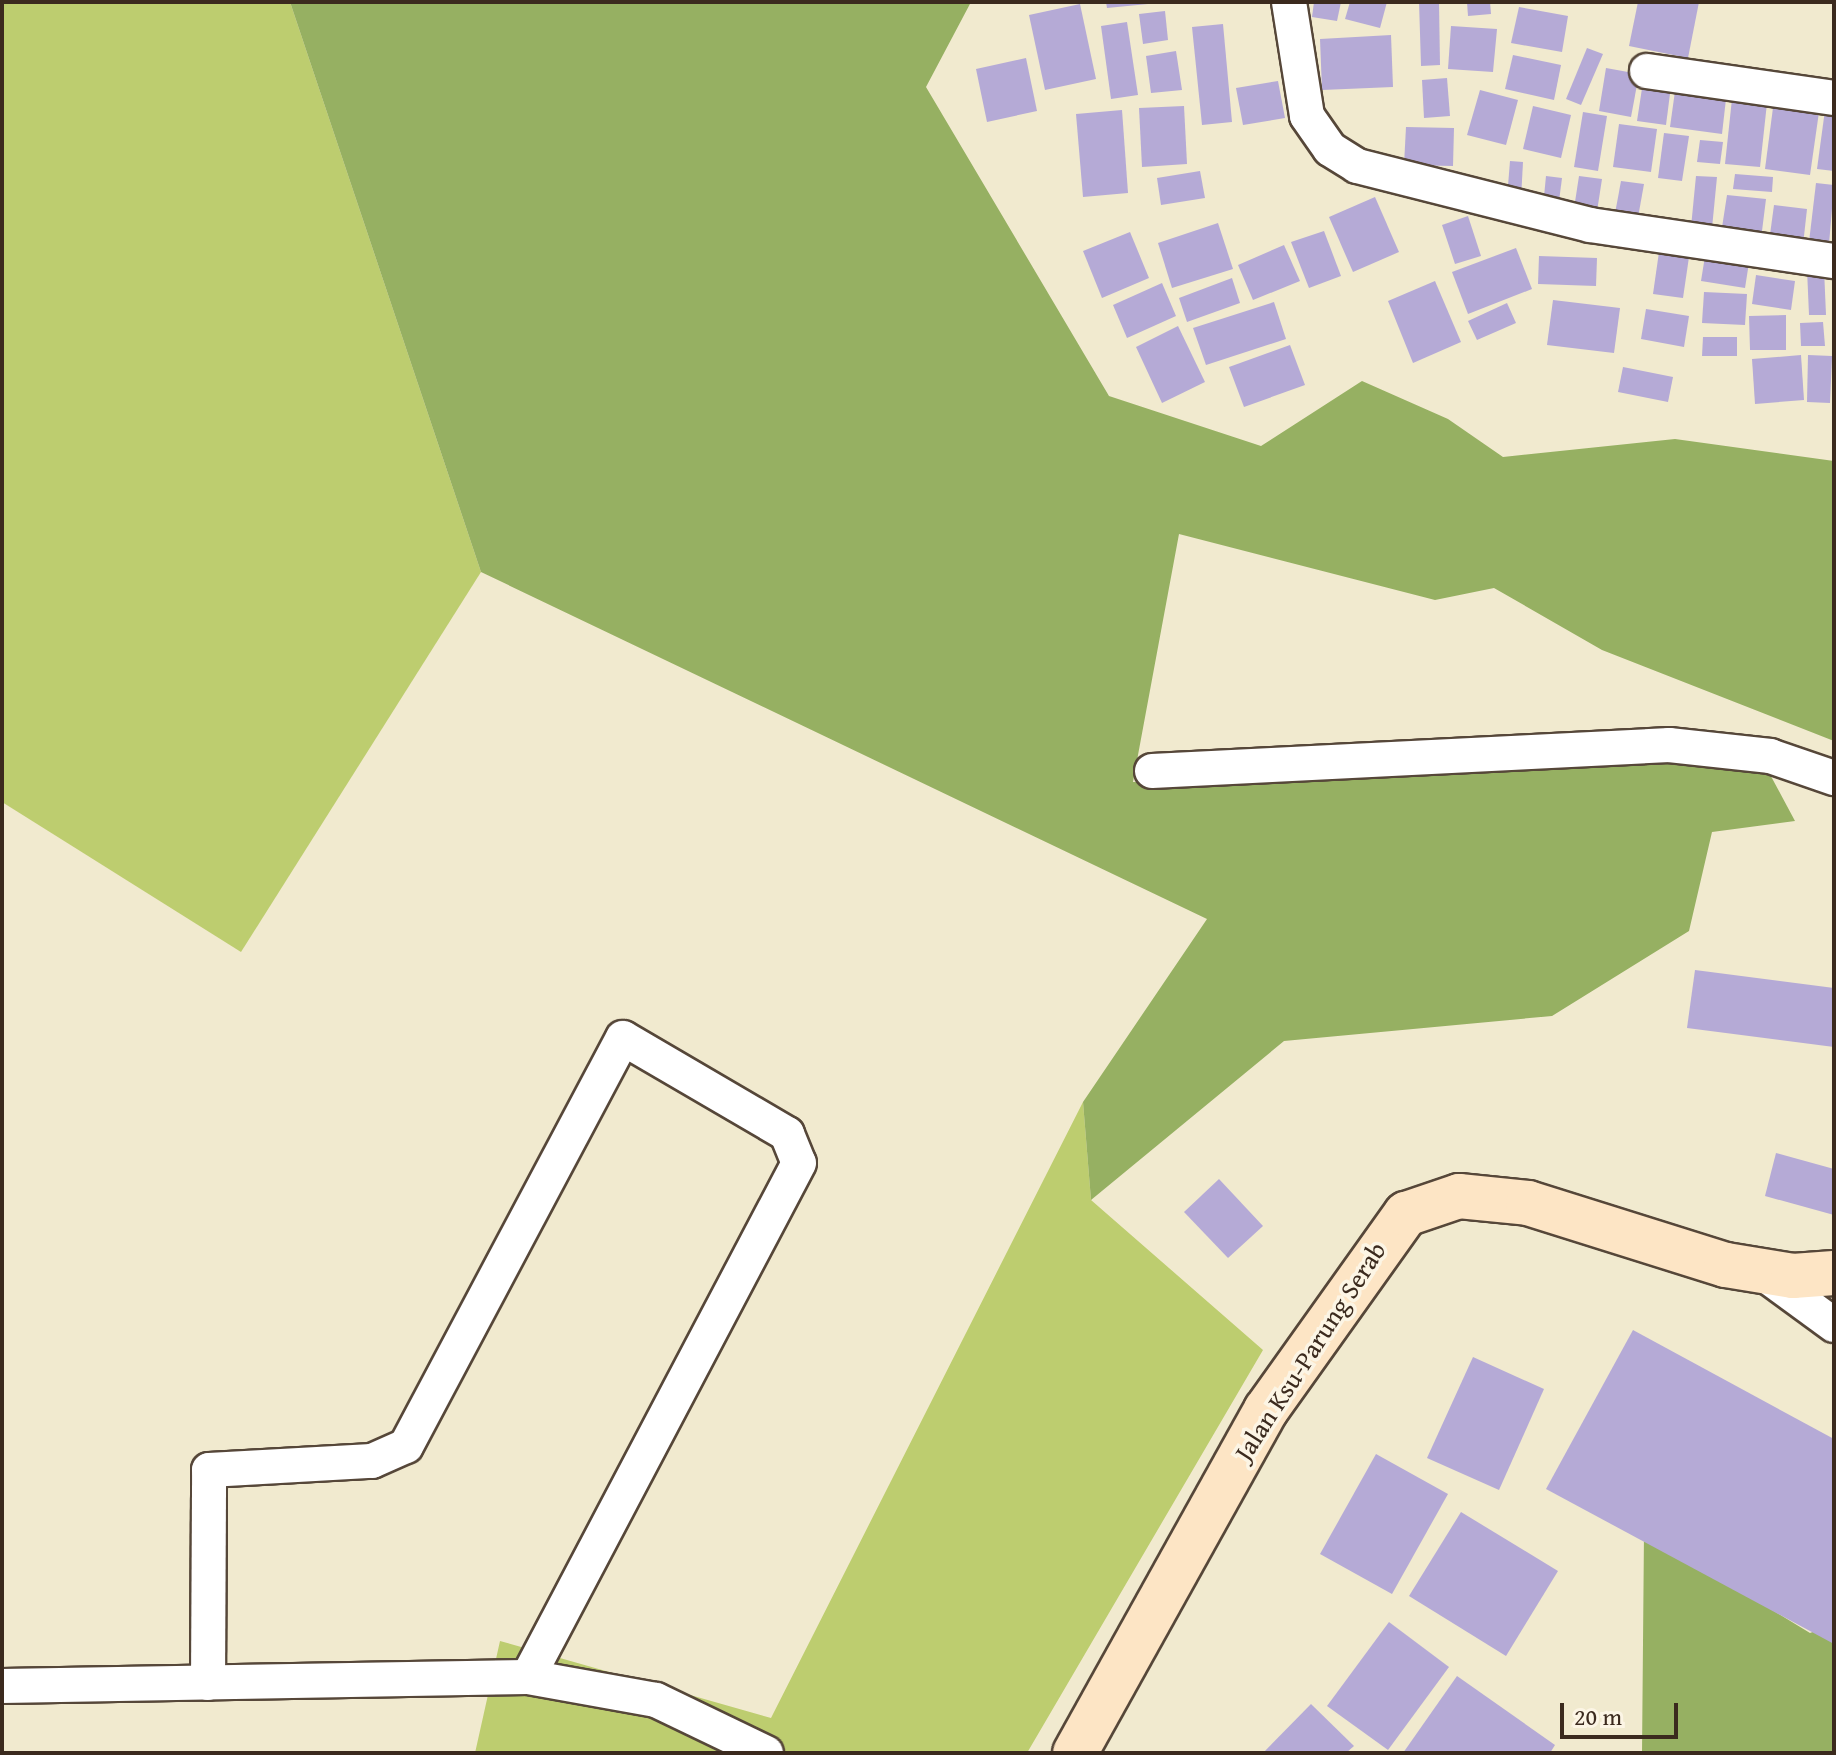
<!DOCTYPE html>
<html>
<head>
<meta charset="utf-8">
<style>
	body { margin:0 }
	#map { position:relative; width:1836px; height:1755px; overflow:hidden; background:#f1eacf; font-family:"Gentium Book Plus",serif }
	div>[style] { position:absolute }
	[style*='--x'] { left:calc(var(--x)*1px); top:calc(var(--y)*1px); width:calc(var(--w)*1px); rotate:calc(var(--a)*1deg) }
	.green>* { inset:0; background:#bdcd6f }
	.forest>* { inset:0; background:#96b062 }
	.building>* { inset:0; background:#b5aad6 }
	.roads { filter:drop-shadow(2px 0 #564739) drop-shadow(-2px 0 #564739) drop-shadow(0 2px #564739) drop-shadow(0 -2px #564739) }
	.street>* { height:34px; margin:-17px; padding:0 17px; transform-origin:17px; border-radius:17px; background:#fff }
	.secondary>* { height:44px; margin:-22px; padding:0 22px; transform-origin:22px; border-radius:22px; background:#fde5c5 }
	span { translate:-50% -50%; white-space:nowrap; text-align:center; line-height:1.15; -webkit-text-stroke:7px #fcf5e5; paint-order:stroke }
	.street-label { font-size:26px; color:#3b2a1e }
	.frame { position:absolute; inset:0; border:4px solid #3b2a1e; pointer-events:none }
	.scale { position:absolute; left:1560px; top:1703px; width:118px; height:36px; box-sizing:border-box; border:4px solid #3b2a1e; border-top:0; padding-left:10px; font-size:24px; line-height:28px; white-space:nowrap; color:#3b2a1e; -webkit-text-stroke:6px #fcf5e5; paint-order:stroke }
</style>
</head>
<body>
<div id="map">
	<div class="green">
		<div style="clip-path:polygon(2px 2px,290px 2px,481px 572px,241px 952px,2px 802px)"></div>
		<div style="clip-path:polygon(1083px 1102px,1091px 1200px,1263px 1350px,1027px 1753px,475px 1753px,500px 1641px,771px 1718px)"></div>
	</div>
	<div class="forest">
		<div style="clip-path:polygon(290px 2px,971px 2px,926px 87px,1109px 396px,1261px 446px,1362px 381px,1448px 419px,1503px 457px,1675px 439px,1834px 461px,1834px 741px,1602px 650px,1494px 588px,1435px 600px,1179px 534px,1133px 782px,1441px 774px,1658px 757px,1766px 767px,1795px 821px,1712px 832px,1689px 931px,1552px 1016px,1284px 1041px,1091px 1200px,1083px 1102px,1207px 919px,481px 572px)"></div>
		<div style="clip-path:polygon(1644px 1532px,1810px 1633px,1834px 1624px,1834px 1753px,1642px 1753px)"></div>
	</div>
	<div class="building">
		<div style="clip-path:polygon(1106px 2px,1148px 2px,1148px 4px,1107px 8px)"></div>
		<div style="clip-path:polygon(1314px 2px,1341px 2px,1337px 21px,1312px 17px)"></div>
		<div style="clip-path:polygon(1350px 2px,1387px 2px,1380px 28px,1345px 19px)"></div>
		<div style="clip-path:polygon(1419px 2px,1439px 2px,1440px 65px,1421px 66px)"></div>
		<div style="clip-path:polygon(1467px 2px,1490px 2px,1491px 14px,1468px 16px)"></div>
		<div style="clip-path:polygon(1638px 2px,1699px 2px,1688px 58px,1629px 46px)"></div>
		<div style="clip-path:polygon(1080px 4px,1096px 79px,1045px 90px,1029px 15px)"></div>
		<div style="clip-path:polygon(1519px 7px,1568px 16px,1562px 52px,1511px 43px)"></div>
		<div style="clip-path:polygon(1165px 11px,1168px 40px,1143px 44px,1139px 14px)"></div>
		<div style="clip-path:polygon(1127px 22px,1138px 95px,1111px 99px,1101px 26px)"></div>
		<div style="clip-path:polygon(1223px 24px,1232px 122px,1202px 125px,1192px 27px)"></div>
		<div style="clip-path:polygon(1451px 26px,1497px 29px,1493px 72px,1448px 69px)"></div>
		<div style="clip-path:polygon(1391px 35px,1393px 87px,1322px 90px,1320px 39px)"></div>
		<div style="clip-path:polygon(1587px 48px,1603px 54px,1581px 105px,1566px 99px)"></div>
		<div style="clip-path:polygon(1176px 51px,1182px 90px,1151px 93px,1146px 56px)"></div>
		<div style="clip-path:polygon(1513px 55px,1561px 65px,1554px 100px,1505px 89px)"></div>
		<div style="clip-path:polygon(1026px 58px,1037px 111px,987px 122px,976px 69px)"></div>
		<div style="clip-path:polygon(1606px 68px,1639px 74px,1631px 117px,1599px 111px)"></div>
		<div style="clip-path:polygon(1447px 78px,1450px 116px,1424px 118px,1422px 80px)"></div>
		<div style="clip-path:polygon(1278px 81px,1285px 118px,1243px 125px,1236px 88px)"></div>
		<div style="clip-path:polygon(1643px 82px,1671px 86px,1666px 125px,1637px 121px)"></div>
		<div style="clip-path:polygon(1676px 84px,1727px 90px,1722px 134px,1670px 127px)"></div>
		<div style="clip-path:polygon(1480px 90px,1518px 100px,1506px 145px,1467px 135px)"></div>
		<div style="clip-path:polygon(1732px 99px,1767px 103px,1760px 167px,1725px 164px)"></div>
		<div style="clip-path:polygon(1774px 100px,1820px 105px,1810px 175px,1765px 169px)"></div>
		<div style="clip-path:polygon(1184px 106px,1187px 164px,1142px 167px,1139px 108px)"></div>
		<div style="clip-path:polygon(1533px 106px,1571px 115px,1561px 158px,1523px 149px)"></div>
		<div style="clip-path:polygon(1122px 110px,1128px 193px,1083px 197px,1076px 114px)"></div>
		<div style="clip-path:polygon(1825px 110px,1834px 111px,1834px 171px,1817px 169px)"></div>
		<div style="clip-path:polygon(1583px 112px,1607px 116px,1598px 171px,1574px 167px)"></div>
		<div style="clip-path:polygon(1619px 124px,1657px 129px,1651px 172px,1613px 167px)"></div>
		<div style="clip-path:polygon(1406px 127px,1454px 128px,1453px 166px,1404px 165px)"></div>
		<div style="clip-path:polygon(1664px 133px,1689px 136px,1682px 181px,1658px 178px)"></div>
		<div style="clip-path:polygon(1700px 140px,1723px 142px,1720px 164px,1697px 162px)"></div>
		<div style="clip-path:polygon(1510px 161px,1523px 162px,1521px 199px,1507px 198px)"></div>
		<div style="clip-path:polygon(1200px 171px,1205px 198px,1161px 205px,1157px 178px)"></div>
		<div style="clip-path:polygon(1735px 174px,1773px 177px,1772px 192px,1733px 189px)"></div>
		<div style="clip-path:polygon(1546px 176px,1562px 178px,1558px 209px,1543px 207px)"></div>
		<div style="clip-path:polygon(1579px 176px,1602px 179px,1596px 218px,1573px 215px)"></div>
		<div style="clip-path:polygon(1696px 176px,1717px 177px,1712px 228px,1691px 227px)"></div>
		<div style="clip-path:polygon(1621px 181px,1644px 184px,1637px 223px,1614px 219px)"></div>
		<div style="clip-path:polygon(1816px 183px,1834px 185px,1829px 244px,1809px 242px)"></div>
		<div style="clip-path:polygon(1727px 195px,1766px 199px,1761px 239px,1721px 234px)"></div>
		<div style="clip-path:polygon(1375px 197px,1399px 252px,1353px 272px,1329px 217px)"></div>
		<div style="clip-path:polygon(1774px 205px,1807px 209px,1803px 245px,1769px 242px)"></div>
		<div style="clip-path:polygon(1468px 216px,1481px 256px,1455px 264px,1442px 225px)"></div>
		<div style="clip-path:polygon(1218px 223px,1233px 269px,1172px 288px,1158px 243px)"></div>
		<div style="clip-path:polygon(1324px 231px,1341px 276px,1309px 288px,1291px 242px)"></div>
		<div style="clip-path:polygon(1130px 232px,1149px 278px,1102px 298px,1083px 251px)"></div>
		<div style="clip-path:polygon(1284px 245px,1300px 281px,1253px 300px,1238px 265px)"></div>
		<div style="clip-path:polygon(1516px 248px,1532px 289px,1468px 314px,1452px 272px)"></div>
		<div style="clip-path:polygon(1706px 250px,1750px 256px,1745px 288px,1701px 281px)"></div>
		<div style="clip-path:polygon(1659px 252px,1689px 257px,1683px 298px,1653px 294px)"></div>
		<div style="clip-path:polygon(1539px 256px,1597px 258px,1596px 286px,1538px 284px)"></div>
		<div style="clip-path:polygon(1807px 269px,1824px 269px,1826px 315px,1809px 315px)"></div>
		<div style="clip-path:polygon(1756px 275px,1795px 281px,1791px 310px,1752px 304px)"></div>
		<div style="clip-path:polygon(1232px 278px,1240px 303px,1187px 322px,1179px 298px)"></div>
		<div style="clip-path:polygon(1435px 281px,1461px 342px,1413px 363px,1388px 301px)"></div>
		<div style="clip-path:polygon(1162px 283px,1176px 316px,1127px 338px,1113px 305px)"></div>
		<div style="clip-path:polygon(1704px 292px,1747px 294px,1745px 325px,1702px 323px)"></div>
		<div style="clip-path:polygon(1553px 300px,1620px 308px,1614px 353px,1547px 345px)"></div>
		<div style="clip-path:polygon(1274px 302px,1286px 339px,1206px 365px,1193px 328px)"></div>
		<div style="clip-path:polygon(1507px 303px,1516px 323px,1477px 340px,1468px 321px)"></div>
		<div style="clip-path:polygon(1646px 309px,1689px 316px,1684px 347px,1641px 339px)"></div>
		<div style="clip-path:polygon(1786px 315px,1786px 350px,1750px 350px,1749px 316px)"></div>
		<div style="clip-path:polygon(1823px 322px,1825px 346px,1801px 346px,1800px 323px)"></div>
		<div style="clip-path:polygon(1178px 326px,1205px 382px,1162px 403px,1136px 347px)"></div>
		<div style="clip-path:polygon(1703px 337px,1737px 337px,1737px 356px,1702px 356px)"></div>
		<div style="clip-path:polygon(1290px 345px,1305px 385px,1244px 407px,1229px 367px)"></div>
		<div style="clip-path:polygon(1801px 355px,1804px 400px,1755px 404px,1752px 359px)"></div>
		<div style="clip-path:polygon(1808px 355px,1832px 356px,1830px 403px,1807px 402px)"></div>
		<div style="clip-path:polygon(1623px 367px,1673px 377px,1668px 402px,1618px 392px)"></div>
		<div style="clip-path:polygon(1695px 970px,1834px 988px,1834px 1047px,1687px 1028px)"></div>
		<div style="clip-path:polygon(1776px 1153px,1834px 1169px,1834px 1215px,1765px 1196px)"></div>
		<div style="clip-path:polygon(1219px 1179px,1263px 1226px,1228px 1258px,1184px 1212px)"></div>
		<div style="clip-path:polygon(1633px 1330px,1834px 1439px,1834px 1644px,1546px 1489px)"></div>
		<div style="clip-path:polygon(1473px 1357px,1544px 1389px,1499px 1490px,1427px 1458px)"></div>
		<div style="clip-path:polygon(1376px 1454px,1448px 1494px,1392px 1594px,1320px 1554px)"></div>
		<div style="clip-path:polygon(1461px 1512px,1558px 1571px,1506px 1656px,1409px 1596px)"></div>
		<div style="clip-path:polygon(1389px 1622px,1449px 1667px,1388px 1750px,1327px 1706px)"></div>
		<div style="clip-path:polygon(1457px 1676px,1555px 1745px,1550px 1753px,1403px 1753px)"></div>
		<div style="clip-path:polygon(1311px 1704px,1354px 1746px,1346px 1753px,1263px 1753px)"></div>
	</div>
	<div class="roads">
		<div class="street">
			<div style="--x:1289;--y:2;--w:115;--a:81"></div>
			<div style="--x:1307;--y:116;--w:40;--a:55.1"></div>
			<div style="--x:1330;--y:149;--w:32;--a:32"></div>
			<div style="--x:1357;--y:166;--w:240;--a:14.2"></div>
			<div style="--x:1590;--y:225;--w:247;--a:8.4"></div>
			<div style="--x:1647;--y:71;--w:189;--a:8.2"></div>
			<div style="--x:1152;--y:771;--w:518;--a:-2.88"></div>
			<div style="--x:1669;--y:745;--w:102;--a:6.2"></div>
			<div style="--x:1770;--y:756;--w:68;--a:19"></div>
			<div style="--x:1763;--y:1273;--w:88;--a:36.2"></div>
			<div style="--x:208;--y:1683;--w:213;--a:-89.7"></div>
			<div style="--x:209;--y:1470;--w:163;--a:-3.2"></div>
			<div style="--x:372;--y:1461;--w:37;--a:-24"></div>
			<div style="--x:406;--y:1446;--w:462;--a:-62"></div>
			<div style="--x:623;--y:1038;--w:190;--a:30.3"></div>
			<div style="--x:787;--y:1134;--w:31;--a:68"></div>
			<div style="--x:799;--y:1163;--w:581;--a:117.8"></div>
			<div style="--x:2;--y:1686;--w:526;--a:-0.98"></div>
			<div style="--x:528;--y:1677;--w:130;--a:10.2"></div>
			<div style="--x:656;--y:1700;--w:122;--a:25.7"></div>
		</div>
		<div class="secondary">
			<div style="--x:1075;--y:1753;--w:393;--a:-60.9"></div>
			<div style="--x:1266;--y:1410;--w:241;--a:-54.5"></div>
			<div style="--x:1406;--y:1214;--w:56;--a:-18.8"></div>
			<div style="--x:1459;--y:1196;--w:69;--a:5.8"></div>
			<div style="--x:1528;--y:1203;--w:207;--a:17.4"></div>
			<div style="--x:1726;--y:1265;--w:68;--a:9.3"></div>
			<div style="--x:1793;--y:1276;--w:41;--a:-4.2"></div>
		</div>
	</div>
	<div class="street-label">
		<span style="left:1310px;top:1351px;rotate:-57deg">Jalan Ksu-Parung Serab</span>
	</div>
	<div class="frame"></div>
	<div class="scale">20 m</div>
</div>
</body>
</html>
